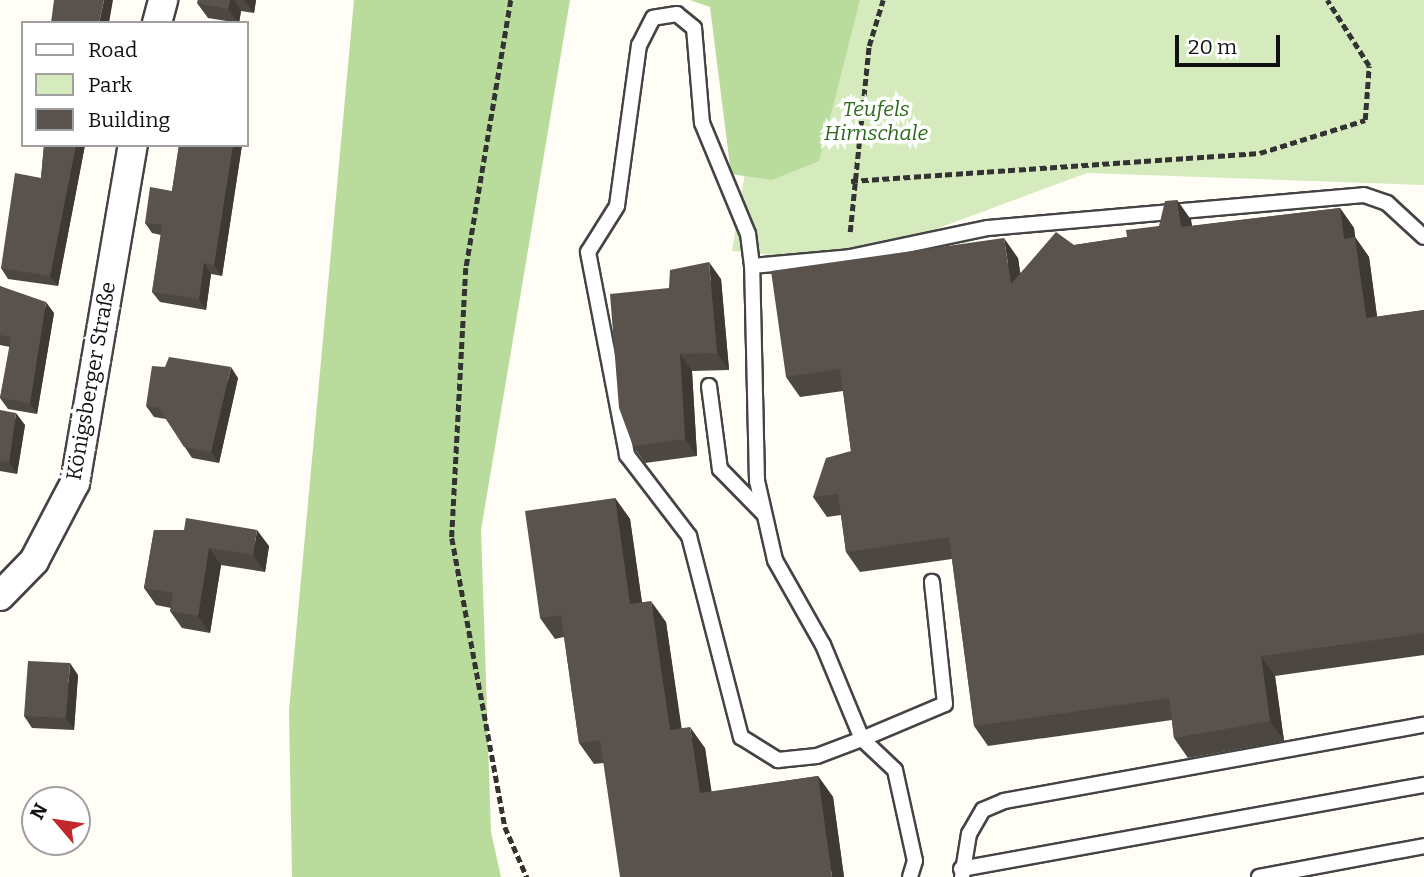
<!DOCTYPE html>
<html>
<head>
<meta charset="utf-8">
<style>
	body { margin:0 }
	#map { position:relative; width:1424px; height:877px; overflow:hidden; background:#fffdf5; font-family:Bitter,serif }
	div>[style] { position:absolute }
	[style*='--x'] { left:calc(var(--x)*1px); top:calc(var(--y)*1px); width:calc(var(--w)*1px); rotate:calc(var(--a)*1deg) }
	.green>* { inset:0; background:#d5ebbd }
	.forest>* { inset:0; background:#b9dc9c }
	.path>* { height:4.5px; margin-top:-2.25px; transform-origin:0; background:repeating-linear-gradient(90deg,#333 0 7px,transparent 0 10.5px) }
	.roads { filter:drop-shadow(2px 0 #444) drop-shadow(-2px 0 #444) drop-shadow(0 2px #444) drop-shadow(0 -2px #444) }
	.lane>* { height:14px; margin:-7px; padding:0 7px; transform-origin:7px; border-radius:7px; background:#fff }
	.street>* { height:28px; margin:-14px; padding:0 14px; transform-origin:14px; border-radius:14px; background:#fff }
	.wall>* { inset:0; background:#4d4742 }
	.shaded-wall>* { inset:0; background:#3f3936 }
	.building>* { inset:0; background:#5a524d }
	span { translate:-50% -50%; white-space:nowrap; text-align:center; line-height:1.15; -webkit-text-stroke:7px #fff; paint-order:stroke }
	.park-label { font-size:21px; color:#2f6b1f; font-style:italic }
	.street-label { font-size:21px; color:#111 }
	.legend { position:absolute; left:21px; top:21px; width:228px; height:126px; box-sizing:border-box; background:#fff; border:2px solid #a0a0a0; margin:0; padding:9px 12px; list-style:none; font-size:21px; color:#111 }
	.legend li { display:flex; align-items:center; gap:14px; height:35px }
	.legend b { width:35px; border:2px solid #a0a0a0 }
	.north { position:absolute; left:21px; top:786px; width:70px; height:70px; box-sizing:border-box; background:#fff; border:2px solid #a0a0a0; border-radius:50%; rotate:299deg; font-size:19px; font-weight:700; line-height:28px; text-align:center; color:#111 }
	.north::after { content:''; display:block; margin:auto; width:24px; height:32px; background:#c4262e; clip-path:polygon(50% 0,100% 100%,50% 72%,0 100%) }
	.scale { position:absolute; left:1175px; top:35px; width:105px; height:32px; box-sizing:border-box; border:4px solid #111; border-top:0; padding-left:9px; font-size:21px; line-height:24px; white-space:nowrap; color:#111; -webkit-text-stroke:5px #fff; paint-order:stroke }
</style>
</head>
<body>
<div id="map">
	<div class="green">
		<div style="clip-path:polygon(774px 0,1424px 0,1424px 185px,1087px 173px,847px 262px,732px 251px)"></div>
	</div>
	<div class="forest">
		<div style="clip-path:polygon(354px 0,570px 0,481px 530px,491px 832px,501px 877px,292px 877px,289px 711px)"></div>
		<div style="clip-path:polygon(690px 0,860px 0,819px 161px,772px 180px,731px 174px,710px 7px)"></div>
	</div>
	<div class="path">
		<div style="--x:511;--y:0;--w:272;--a:99.5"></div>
		<div style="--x:466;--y:268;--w:270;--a:93"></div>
		<div style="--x:452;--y:538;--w:294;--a:79.6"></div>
		<div style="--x:505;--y:827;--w:55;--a:66.3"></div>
		<div style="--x:851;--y:181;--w:410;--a:-3.9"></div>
		<div style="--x:1260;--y:153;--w:110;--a:-17.4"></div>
		<div style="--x:1365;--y:120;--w:54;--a:-85.8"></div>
		<div style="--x:1369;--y:66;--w:78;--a:-122.5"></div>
		<div style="--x:850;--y:232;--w:187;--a:-84.2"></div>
		<div style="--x:869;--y:46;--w:48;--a:-73.1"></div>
	</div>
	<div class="roads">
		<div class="lane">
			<div style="--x:752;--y:266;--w:32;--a:-97"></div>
			<div style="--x:748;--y:234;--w:120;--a:-112.5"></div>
			<div style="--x:702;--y:123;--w:95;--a:-94.8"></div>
			<div style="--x:694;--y:28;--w:22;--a:-141"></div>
			<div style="--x:677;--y:14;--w:24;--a:171"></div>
			<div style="--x:653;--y:18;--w:30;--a:117"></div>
			<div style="--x:639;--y:45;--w:162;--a:97.8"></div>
			<div style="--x:617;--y:206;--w:54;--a:122.2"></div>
			<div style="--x:588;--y:252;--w:207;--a:79.1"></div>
			<div style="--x:627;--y:455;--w:102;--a:52.6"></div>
			<div style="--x:689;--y:536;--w:208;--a:75.5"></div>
			<div style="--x:741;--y:737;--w:44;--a:31.9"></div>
			<div style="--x:778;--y:760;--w:39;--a:-6"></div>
			<div style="--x:817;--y:756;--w:48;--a:-20.7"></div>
			<div style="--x:862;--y:739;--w:102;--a:-112.5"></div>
			<div style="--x:823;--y:645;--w:98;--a:-119.5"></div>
			<div style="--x:775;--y:560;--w:81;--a:-102.8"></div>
			<div style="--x:757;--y:481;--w:215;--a:-91.3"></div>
			<div style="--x:752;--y:266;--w:98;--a:-5.2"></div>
			<div style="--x:850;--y:257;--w:141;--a:-11.9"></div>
			<div style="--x:988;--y:228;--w:377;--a:-5"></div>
			<div style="--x:1364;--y:195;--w:24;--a:19"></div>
			<div style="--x:1387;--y:203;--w:50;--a:42.6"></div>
			<div style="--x:709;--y:386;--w:84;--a:82.5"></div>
			<div style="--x:720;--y:469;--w:62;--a:45.7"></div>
			<div style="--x:961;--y:869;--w:471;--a:-10.3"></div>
			<div style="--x:910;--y:877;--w:17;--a:-73"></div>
			<div style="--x:915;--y:861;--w:93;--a:-102.4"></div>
			<div style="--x:895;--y:770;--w:45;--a:-136.8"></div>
			<div style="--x:862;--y:739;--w:90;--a:-22.9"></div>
			<div style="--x:945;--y:704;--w:123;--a:-96.1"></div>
			<div style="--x:962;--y:877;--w:44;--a:-80.8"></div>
			<div style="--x:969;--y:834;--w:28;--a:-60"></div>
			<div style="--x:983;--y:810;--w:23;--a:-23"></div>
			<div style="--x:1004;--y:801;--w:427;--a:-10.3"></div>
			<div style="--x:1259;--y:877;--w:168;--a:-10.6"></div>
		</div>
		<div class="street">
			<div style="--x:157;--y:23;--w:24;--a:-75"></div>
			<div style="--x:0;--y:596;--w:49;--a:-45.8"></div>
			<div style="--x:34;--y:561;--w:88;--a:-62.3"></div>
			<div style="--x:75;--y:483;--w:343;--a:-80.3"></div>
		</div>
	</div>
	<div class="wall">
		<div style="clip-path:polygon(198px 0,256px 0,254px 13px,241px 11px,239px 23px,208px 18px,197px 3px)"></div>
		<div style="clip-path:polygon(44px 145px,85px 145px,58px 286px,8px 279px,1px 268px,41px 178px)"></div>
		<div style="clip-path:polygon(179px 145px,242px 145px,222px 276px,211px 274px,206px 310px,160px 302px,152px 292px,161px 235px,152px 233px,145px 223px,172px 191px)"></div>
		<div style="clip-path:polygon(1177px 200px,1191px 220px,1192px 226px,1340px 208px,1354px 228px,1355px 237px,1369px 257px,1377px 317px,1424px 310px,1424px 655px,1275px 676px,1284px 741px,1188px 758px,1174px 738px,1172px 720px,988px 746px,974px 726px,952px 559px,860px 572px,846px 552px,841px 515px,827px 517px,813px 497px,851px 451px,843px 391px,800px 397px,786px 377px,1018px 258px,1020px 273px,1074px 245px,1127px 237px,1159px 226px)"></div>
		<div style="clip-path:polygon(721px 279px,729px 370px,692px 371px,697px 456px,645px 463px,633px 446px,669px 288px)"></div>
		<div style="clip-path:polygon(0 286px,54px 313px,37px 414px,8px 409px,0 398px,10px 347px,0 345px)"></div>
		<div style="clip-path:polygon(238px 378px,219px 463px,192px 458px,166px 419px,154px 417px,146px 406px)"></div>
		<div style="clip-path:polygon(0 410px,25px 425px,17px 474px,0 471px)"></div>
		<div style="clip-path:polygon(615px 498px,630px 519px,642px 602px,666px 622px,681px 728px,705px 748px,711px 792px,818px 776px,833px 797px,844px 877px,603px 763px,594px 764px,579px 743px,564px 637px,555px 639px,540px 618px)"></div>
		<div style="clip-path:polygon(154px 530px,269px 546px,265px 572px,221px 565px,210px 633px,182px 628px,170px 611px,171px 608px,156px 605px,144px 588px)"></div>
		<div style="clip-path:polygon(78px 675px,74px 730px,32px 728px,24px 716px)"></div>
	</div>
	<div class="shaded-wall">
		<div style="clip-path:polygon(104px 0,113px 0,109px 23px,99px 23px)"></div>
		<div style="clip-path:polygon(230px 0,234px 0,241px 11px,239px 23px,228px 9px)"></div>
		<div style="clip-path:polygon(244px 0,256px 0,254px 13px)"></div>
		<div style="clip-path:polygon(76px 145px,85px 145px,58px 286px,50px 276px)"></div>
		<div style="clip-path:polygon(233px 145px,242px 145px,222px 276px,214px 265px)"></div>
		<div style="clip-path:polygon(1177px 200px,1191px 220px,1195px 247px,1181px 227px)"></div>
		<div style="clip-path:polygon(1340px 208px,1354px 228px,1358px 259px,1344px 239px)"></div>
		<div style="clip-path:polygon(1355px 237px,1369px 257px,1380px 338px,1366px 318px)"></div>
		<div style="clip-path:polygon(1004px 238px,1018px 258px,1025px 304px,1011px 284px)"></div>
		<div style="clip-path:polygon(709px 262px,721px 279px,729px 370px,717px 353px)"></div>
		<div style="clip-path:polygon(204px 263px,211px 274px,206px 310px,199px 299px)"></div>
		<div style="clip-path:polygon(46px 302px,54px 313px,37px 414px,30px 403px)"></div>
		<div style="clip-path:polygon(680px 354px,692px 371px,697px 456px,685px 439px)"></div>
		<div style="clip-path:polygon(231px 367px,238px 378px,219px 463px,211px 452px)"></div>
		<div style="clip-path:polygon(16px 413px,25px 425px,17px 474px,9px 462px)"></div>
		<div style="clip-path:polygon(615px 498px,630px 519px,645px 625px,630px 604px)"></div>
		<div style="clip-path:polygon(257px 530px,269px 546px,265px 572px,253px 555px)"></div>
		<div style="clip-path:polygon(209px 548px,221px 565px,210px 633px,198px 616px)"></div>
		<div style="clip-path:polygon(651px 601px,666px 622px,685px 751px,670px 730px)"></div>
		<div style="clip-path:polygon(1261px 656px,1275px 676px,1284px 741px,1270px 721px)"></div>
		<div style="clip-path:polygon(70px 663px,78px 675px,74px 730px,66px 718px)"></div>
		<div style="clip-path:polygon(690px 727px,705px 748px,715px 814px,700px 793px)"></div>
		<div style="clip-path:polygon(818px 776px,833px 797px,844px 877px,832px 877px)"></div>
	</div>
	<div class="building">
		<div style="clip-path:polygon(54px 0,104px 0,99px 23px,51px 23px)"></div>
		<div style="clip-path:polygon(198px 0,230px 0,228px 9px,197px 3px)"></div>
		<div style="clip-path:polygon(44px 145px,76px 145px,50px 276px,1px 268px,15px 173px,41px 178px)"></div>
		<div style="clip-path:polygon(179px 145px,233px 145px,214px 265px,204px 263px,199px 299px,152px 292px,162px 225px,145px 223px,150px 187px,172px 191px)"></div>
		<div style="clip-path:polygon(1177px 200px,1181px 227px,1340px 208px,1344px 239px,1355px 237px,1366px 318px,1424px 310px,1424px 633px,1261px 656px,1270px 721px,1174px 738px,1169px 698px,974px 726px,949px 537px,846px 552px,838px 494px,813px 497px,826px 458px,851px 451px,840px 369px,786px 377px,771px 271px,1004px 238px,1011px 284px,1056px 232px,1074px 245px,1127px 237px,1126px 230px,1159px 226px,1165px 201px)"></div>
		<div style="clip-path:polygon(709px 262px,717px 353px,680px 354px,685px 439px,633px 446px,619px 408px,610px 294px,669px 288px,670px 270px)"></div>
		<div style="clip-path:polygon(0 286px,46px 302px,30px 403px,0 398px,11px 337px,0 335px)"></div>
		<div style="clip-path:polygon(169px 357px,231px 367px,211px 452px,184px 447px,159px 408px,146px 406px,152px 366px,165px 367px)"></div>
		<div style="clip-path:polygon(0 410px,16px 413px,9px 462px,0 461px)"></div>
		<div style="clip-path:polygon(615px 498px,630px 604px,651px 601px,670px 730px,690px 727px,700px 793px,818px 776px,832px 877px,620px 877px,600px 740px,579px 743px,561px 615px,540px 618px,525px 511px)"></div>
		<div style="clip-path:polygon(186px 518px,257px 530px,253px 555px,209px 548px,198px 616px,170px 611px,173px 593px,144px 588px,154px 530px,184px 530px)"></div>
		<div style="clip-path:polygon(28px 661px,70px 663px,66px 718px,24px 716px)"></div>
	</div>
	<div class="park-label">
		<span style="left:876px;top:121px">Teufels<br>Hirnschale</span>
	</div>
	<div class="street-label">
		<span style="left:91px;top:381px;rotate:-80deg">Königsberger Straße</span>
	</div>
	<ul class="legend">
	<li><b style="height:9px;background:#fff"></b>Road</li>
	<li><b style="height:19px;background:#d5ebbd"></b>Park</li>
	<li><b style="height:19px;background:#5a524d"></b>Building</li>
	</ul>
	<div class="north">N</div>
	<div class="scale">20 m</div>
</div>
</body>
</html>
